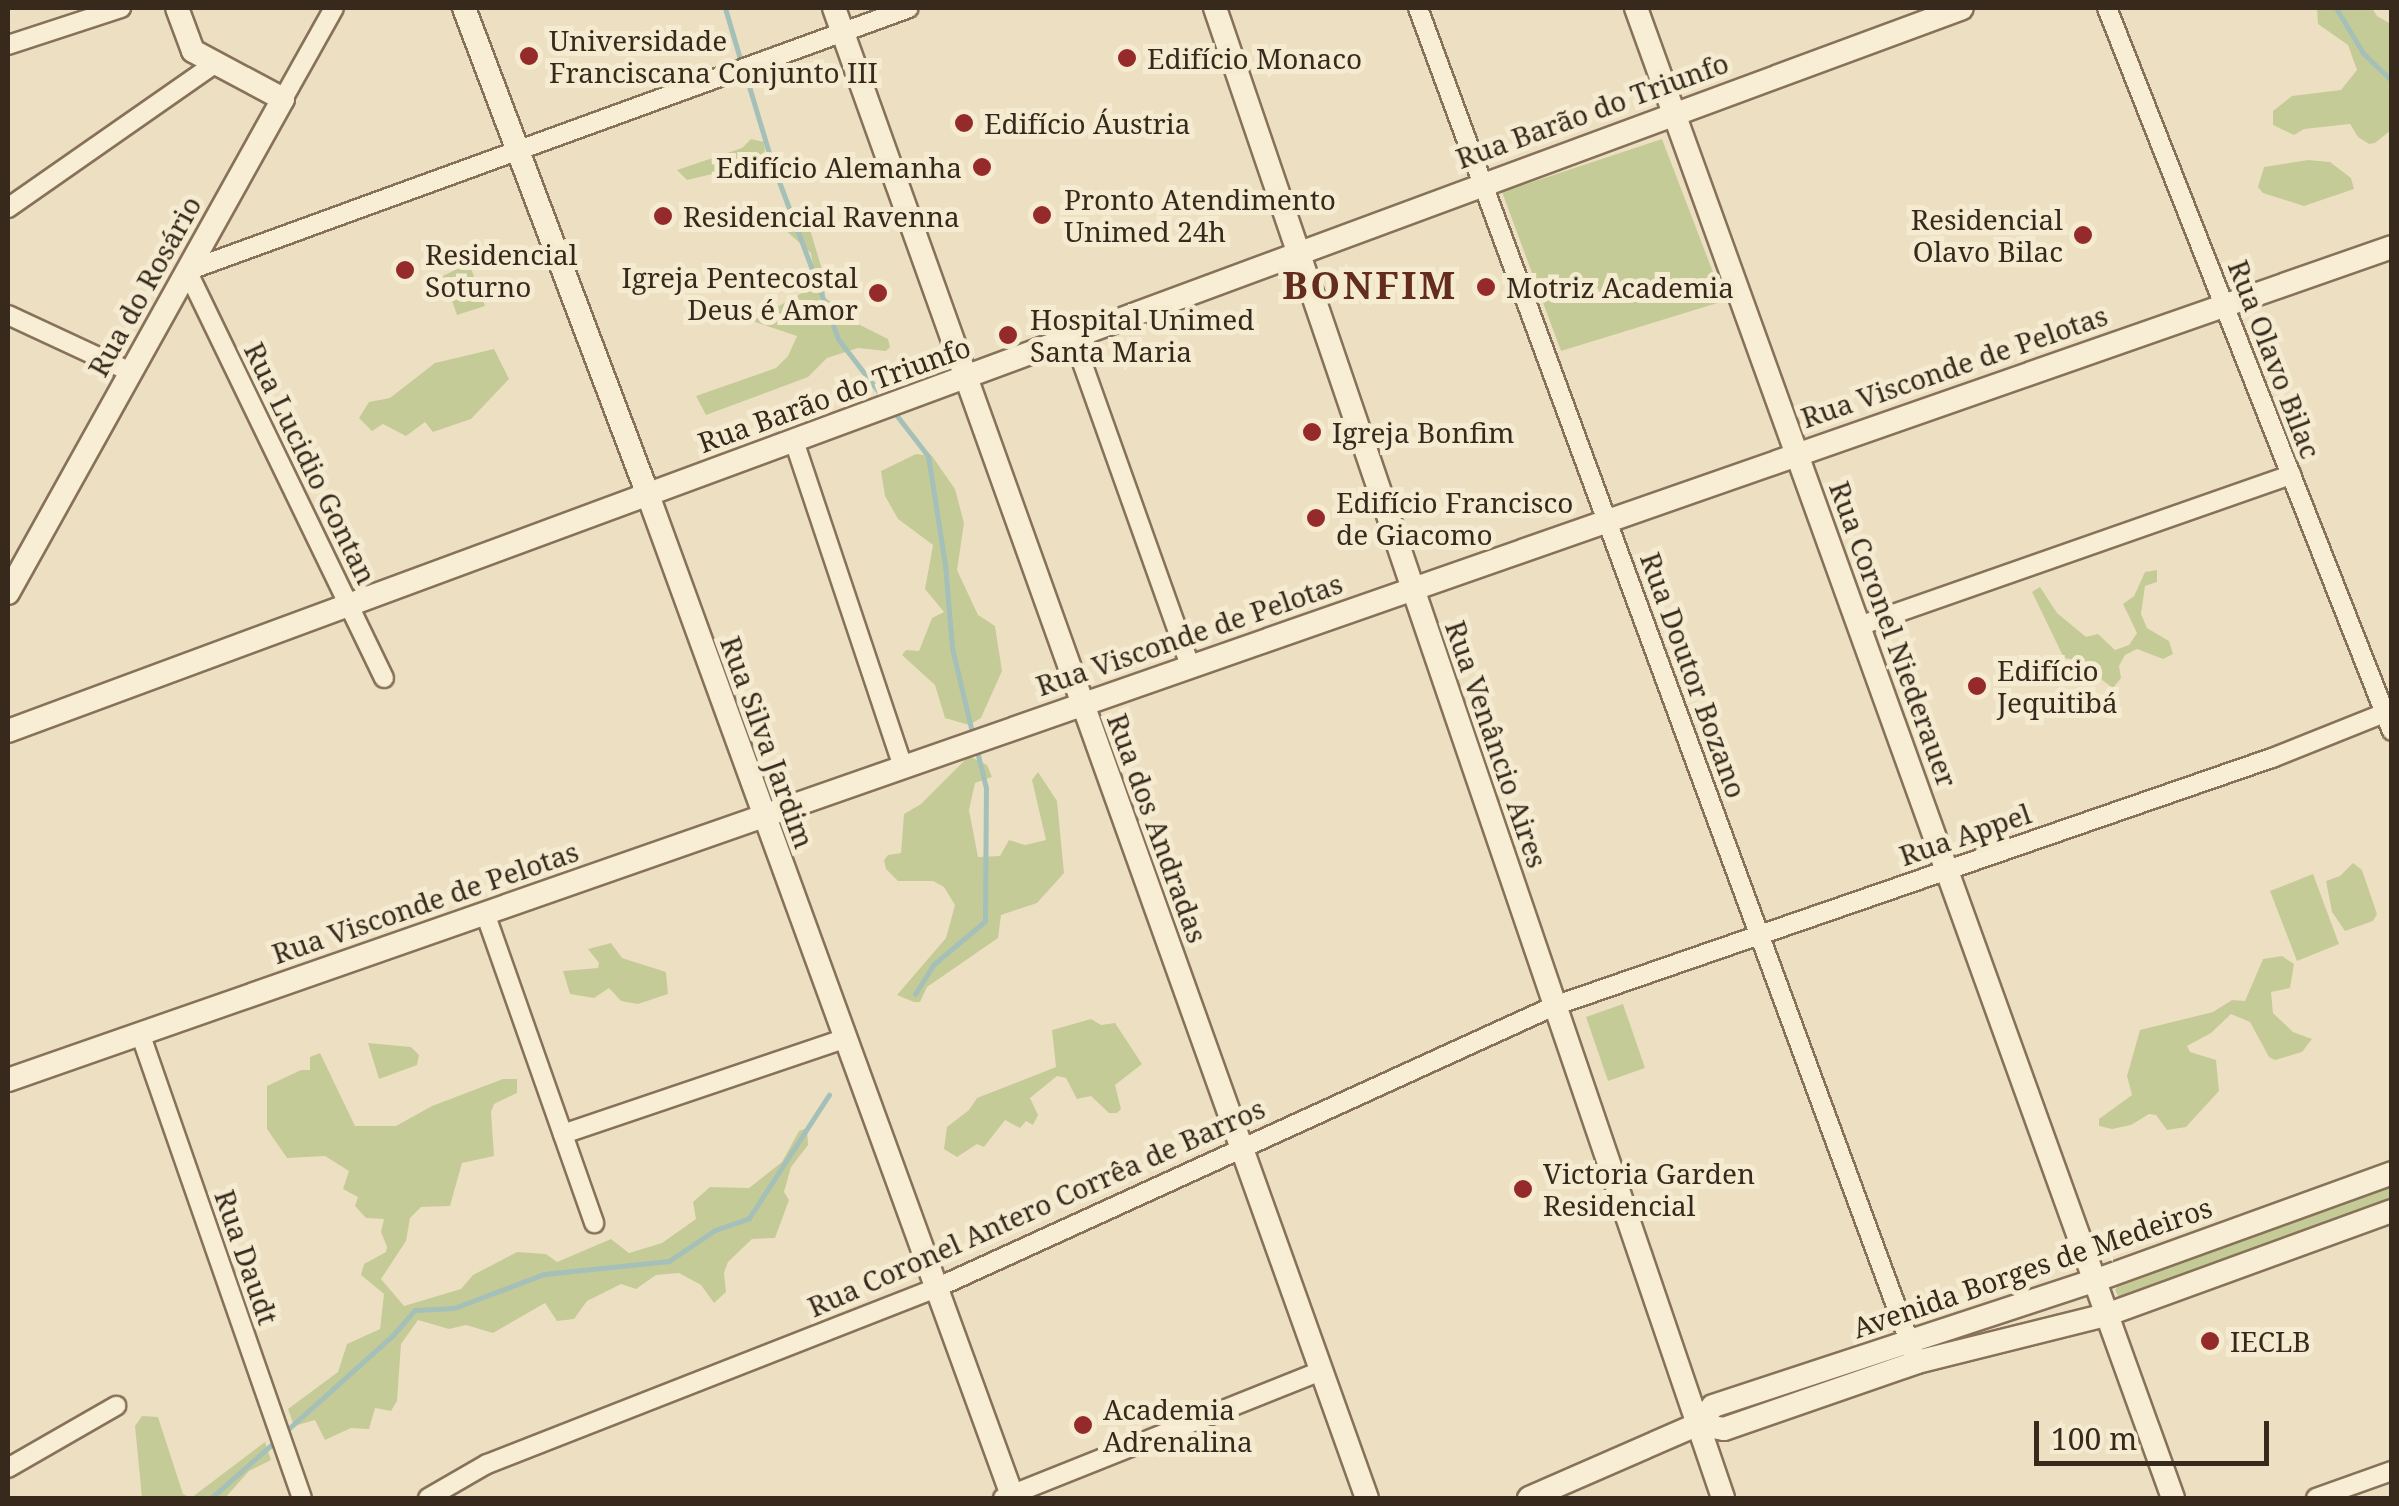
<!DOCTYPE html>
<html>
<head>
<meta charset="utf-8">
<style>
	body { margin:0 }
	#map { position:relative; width:2399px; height:1506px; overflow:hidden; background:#ede0c2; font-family:"Noto Serif",serif }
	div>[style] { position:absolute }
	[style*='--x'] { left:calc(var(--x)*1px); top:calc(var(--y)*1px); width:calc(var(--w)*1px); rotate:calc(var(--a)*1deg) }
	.green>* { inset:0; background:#c5cb96 }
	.stream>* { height:5px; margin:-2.5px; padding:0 2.5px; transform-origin:2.5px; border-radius:2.5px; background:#a4c0b8 }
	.roads { filter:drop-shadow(2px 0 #877259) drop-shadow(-2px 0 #877259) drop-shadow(0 2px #877259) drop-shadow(0 -2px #877259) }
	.street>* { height:18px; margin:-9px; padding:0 9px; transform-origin:9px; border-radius:9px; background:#f8eed5 }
	.secondary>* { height:22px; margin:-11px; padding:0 11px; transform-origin:11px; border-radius:11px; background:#f8eed5 }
	.dots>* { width:28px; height:28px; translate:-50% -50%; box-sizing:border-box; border:5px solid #f5ebd1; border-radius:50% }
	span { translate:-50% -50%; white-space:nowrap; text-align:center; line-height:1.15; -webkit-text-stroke:10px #f5ebd1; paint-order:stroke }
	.poi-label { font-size:28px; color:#372a1d }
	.left { translate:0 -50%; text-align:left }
	.right { translate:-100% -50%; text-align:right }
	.street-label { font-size:28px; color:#372a1d }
	.district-label { font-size:38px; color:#632c1d; font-weight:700; letter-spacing:2.5px }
	.frame { position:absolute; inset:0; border:10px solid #372a1d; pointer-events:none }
	.scale { position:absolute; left:2034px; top:1421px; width:235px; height:45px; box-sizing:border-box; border:5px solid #372a1d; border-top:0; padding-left:12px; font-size:30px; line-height:35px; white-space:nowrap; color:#372a1d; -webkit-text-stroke:8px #f5ebd1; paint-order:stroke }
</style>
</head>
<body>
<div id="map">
	<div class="green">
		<div style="clip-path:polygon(2317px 8px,2372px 8px,2377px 16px,2391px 24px,2391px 130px,2375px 143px,2369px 144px,2358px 137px,2350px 124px,2304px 129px,2294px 135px,2273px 125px,2273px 111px,2292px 96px,2341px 90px,2357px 70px,2348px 45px,2318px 24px)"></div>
		<div style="clip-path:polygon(751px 139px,764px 142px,765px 151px,758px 163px,687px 180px,677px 170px,742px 148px)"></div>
		<div style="clip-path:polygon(1662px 139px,1724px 301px,1561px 351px,1502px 192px)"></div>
		<div style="clip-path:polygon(2308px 160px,2330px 162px,2351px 178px,2354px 189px,2304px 206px,2263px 193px,2258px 187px,2264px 167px)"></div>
		<div style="clip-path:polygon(805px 213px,824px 276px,825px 298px,841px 308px,848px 319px,888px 339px,890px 347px,886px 351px,858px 348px,827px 358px,808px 377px,706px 415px,696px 396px,776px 368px,788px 356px,797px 336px,752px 321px,816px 285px,811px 253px,783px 228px,788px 214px)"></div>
		<div style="clip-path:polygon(469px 263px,485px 306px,457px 315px,443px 276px)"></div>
		<div style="clip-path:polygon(494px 349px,509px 379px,471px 419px,433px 432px,425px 422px,406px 436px,383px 424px,372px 431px,359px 418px,369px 402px,390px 398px,435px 363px)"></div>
		<div style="clip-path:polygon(916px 454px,932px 456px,955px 489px,964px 523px,957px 570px,978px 615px,995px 626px,1002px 671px,981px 718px,969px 725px,945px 718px,935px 685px,902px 655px,906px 650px,919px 651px,932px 618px,944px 612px,925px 589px,933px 545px,898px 519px,885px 496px,881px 471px)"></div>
		<div style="clip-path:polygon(2157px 570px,2157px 582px,2145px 586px,2141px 614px,2147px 628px,2169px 641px,2173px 654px,2163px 659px,2137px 649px,2125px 655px,2119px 666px,2121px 678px,2113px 688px,2102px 680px,2096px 663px,2064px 658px,2032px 592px,2040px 587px,2057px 613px,2086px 637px,2098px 634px,2115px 650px,2129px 645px,2137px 633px,2123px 604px,2134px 596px,2145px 572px)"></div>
		<div style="clip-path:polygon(969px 756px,987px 765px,992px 777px,975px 783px,969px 810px,978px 857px,1000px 856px,1009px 840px,1025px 845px,1046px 840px,1032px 780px,1038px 772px,1057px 801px,1064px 873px,1037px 903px,1001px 915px,998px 938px,927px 987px,920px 1002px,914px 1002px,897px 995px,946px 938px,955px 905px,944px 887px,933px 881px,898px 881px,886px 869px,884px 860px,888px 855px,901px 853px,904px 814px,921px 804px)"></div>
		<div style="clip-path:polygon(2353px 863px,2362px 870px,2377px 914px,2373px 921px,2345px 931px,2332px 912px,2326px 881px,2340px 876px)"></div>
		<div style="clip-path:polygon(2313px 874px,2339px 944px,2297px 961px,2270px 891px)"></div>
		<div style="clip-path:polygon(611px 943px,622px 958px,666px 972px,668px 994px,638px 1004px,621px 1001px,609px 988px,594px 998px,570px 994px,563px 971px,598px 968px,599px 963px,588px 949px)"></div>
		<div style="clip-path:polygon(2282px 956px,2294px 964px,2290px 988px,2271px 992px,2273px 1013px,2293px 1032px,2312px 1039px,2302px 1052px,2275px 1060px,2269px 1057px,2250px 1022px,2231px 1014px,2211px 1033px,2187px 1046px,2190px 1052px,2216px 1060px,2219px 1091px,2186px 1127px,2167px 1130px,2156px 1115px,2149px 1114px,2131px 1125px,2112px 1129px,2099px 1126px,2099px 1119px,2132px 1095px,2127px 1076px,2140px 1030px,2213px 1012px,2232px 1000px,2245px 1001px,2263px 959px)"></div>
		<div style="clip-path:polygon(1623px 1004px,1645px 1068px,1608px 1081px,1586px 1017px)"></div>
		<div style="clip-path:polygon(1091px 1019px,1101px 1025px,1115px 1023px,1142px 1064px,1115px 1085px,1121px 1109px,1117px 1113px,1109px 1113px,1091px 1096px,1077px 1099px,1066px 1078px,1057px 1076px,1030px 1098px,1038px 1115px,1033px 1125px,1026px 1121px,1020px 1128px,1005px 1120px,984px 1147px,977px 1144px,957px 1157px,944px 1149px,947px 1127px,969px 1110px,977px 1098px,1056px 1067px,1052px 1030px)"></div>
		<div style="clip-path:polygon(368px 1043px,411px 1047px,419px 1055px,417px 1065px,379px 1079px)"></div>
		<div style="clip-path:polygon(320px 1053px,355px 1126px,396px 1126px,432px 1106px,503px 1079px,517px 1079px,517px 1093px,494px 1104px,491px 1112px,494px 1156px,462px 1163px,450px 1206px,421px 1207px,410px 1218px,406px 1241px,381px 1279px,404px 1306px,461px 1289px,473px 1275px,517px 1252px,546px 1254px,557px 1262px,611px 1239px,629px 1253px,662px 1243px,696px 1219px,693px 1202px,710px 1187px,749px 1188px,782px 1162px,799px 1131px,807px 1128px,808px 1145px,791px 1167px,784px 1192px,789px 1200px,775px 1238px,752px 1239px,728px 1262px,724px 1273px,726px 1292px,714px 1303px,701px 1285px,679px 1273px,656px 1275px,636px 1289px,621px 1284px,587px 1301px,574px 1319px,557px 1321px,545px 1303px,493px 1333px,466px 1325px,449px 1329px,418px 1320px,401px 1344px,397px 1401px,391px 1411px,375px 1408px,369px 1429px,351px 1428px,325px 1440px,315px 1420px,294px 1426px,288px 1409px,338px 1372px,347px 1344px,380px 1329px,384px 1294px,361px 1275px,364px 1264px,386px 1252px,387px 1247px,381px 1232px,384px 1219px,366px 1218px,355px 1206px,358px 1197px,343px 1189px,349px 1171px,325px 1156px,287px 1158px,267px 1129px,267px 1086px,301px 1070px,310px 1070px,310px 1057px)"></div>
		<div style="clip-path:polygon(2391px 1183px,2391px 1201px,2120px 1300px,2115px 1290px,2120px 1283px)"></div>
		<div style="clip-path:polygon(142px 1416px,158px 1417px,183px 1494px,191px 1498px,265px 1442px,271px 1460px,249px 1471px,225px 1498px,142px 1498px,135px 1426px)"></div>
	</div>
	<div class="stream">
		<div style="--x:725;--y:8;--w:56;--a:73.5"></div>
		<div style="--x:2336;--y:8;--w:52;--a:59"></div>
		<div style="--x:2363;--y:53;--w:40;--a:44"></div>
		<div style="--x:745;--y:73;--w:94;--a:73.3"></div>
		<div style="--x:772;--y:163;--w:188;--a:69.4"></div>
		<div style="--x:838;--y:339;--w:77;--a:52.4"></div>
		<div style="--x:894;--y:412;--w:56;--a:52.3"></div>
		<div style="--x:928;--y:456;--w:109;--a:81.1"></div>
		<div style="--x:945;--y:564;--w:84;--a:85.2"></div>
		<div style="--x:952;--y:648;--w:90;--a:76.6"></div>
		<div style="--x:915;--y:994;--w:36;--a:-58"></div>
		<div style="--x:934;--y:964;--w:67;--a:-40.1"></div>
		<div style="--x:985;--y:921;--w:133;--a:-89.6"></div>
		<div style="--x:986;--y:788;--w:42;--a:-103.7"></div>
		<div style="--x:286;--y:1431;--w:144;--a:-41.9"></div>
		<div style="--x:393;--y:1335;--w:33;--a:-49"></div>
		<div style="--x:415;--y:1310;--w:39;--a:-3"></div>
		<div style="--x:454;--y:1308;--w:96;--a:-20.7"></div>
		<div style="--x:544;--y:1274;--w:126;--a:-5.9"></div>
		<div style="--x:669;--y:1261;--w:55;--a:-34"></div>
		<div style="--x:715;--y:1230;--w:36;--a:-19"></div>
		<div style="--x:749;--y:1218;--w:147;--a:-57"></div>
		<div style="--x:211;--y:1498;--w:89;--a:-41.4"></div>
	</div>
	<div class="roads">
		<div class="street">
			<div style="--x:1418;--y:8;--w:1432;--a:69.78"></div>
			<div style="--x:2107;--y:8;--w:777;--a:68.49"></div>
			<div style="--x:8;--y:45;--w:119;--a:-18.1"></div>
			<div style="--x:283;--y:99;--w:104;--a:-60.7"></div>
			<div style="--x:8;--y:208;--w:254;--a:-34.9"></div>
			<div style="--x:8;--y:315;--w:136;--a:24.9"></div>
			<div style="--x:1073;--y:337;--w:348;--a:70.4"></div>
			<div style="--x:794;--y:441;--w:343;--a:71.5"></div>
			<div style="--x:1859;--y:626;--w:458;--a:-19.3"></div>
			<div style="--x:384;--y:678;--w:452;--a:-115.8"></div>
			<div style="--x:187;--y:271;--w:768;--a:-20.01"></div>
			<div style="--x:485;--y:913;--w:329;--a:70.6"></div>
			<div style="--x:140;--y:1033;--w:492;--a:70.8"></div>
			<div style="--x:563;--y:1134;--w:297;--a:-18.7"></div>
			<div style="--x:8;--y:1468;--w:125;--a:-29.9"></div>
			<div style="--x:428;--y:1498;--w:68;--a:-30"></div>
			<div style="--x:487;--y:1464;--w:480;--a:-21.4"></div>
			<div style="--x:934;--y:1289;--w:682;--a:-24.53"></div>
			<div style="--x:1554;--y:1006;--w:760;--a:-19.06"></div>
			<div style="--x:2272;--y:758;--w:129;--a:-21.8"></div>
			<div style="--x:1003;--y:1498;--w:341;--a:-21.8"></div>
			<div style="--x:2316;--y:1498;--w:81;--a:-19.6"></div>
		</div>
		<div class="secondary">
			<div style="--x:464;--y:8;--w:521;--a:69.3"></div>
			<div style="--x:648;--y:495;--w:1067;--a:70"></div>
			<div style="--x:834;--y:8;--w:1582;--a:70.32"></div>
			<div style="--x:1215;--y:8;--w:1574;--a:71.17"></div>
			<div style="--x:1636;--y:8;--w:1584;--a:70.18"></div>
			<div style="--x:8;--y:593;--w:565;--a:-60.9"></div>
			<div style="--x:283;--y:99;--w:102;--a:-151.9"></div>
			<div style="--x:193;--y:51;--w:46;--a:-110.4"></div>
			<div style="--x:8;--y:731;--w:2083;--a:-20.3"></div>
			<div style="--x:8;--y:1080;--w:2525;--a:-19.26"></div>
			<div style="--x:1698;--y:1424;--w:26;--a:11"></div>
			<div style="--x:1724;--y:1429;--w:204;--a:-19.1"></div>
			<div style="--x:1917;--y:1362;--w:195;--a:-14"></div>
			<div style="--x:2106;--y:1315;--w:304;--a:-20"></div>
			<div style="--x:1529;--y:1498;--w:184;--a:-23.6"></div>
			<div style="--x:1698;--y:1424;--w:23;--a:-50"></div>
			<div style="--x:1713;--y:1406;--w:401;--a:-18.2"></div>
			<div style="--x:2094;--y:1281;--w:317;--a:-19.9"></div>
		</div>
	</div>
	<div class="dots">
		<div style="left:529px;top:56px;background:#952a2b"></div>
		<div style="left:1127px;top:58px;background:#952a2b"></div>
		<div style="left:964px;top:123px;background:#952a2b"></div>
		<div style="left:982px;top:167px;background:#952a2b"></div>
		<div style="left:1042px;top:215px;background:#952a2b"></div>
		<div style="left:663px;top:216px;background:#952a2b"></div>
		<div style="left:2083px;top:235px;background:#952a2b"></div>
		<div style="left:405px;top:270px;background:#952a2b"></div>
		<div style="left:1486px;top:287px;background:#952a2b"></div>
		<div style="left:878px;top:293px;background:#952a2b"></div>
		<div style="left:1008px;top:335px;background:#952a2b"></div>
		<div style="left:1312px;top:432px;background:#952a2b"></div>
		<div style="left:1316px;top:518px;background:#952a2b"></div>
		<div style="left:1977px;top:686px;background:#952a2b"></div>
		<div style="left:1523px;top:1189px;background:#952a2b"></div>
		<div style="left:2210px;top:1341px;background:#952a2b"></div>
		<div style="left:1083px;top:1425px;background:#952a2b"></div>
	</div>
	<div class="poi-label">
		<span class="left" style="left:549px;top:56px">Universidade<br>Franciscana Conjunto III</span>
		<span class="left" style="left:1147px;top:58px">Edifício Monaco</span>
		<span class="left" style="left:984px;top:123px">Edifício Áustria</span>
		<span class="right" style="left:962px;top:167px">Edifício Alemanha</span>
		<span class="left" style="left:1064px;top:215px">Pronto Atendimento<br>Unimed 24h</span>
		<span class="left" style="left:683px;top:216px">Residencial Ravenna</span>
		<span class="right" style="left:2063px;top:235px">Residencial<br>Olavo Bilac</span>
		<span class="left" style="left:425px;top:270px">Residencial<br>Soturno</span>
		<span class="right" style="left:858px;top:293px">Igreja Pentecostal<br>Deus é Amor</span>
		<span class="left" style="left:1506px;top:287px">Motriz Academia</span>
		<span class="left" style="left:1030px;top:335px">Hospital Unimed<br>Santa Maria</span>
		<span class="left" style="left:1332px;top:432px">Igreja Bonfim</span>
		<span class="left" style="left:1336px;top:518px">Edifício Francisco<br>de Giacomo</span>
		<span class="left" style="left:1997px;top:686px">Edifício<br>Jequitibá</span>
		<span class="left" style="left:1543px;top:1189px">Victoria Garden<br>Residencial</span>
		<span class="left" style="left:2230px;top:1341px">IECLB</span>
		<span class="left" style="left:1103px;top:1425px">Academia<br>Adrenalina</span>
	</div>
	<div class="street-label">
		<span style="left:1592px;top:110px;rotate:-20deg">Rua Barão do Triunfo</span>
		<span style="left:144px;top:286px;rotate:-61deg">Rua do Rosário</span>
		<span style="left:2275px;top:359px;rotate:69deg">Rua Olavo Bilac</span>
		<span style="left:1954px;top:366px;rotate:-19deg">Rua Visconde de Pelotas</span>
		<span style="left:834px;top:394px;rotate:-20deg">Rua Barão do Triunfo</span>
		<span style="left:311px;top:463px;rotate:64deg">Rua Lucidio Gontan</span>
		<span style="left:1189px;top:634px;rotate:-19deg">Rua Visconde de Pelotas</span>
		<span style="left:1894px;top:634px;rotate:70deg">Rua Coronel Niederauer</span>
		<span style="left:1694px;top:675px;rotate:70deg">Rua Doutor Bozano</span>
		<span style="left:768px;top:742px;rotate:70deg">Rua Silva Jardim</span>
		<span style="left:1497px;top:744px;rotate:71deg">Rua Venâncio Aires</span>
		<span style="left:1158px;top:828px;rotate:70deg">Rua dos Andradas</span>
		<span style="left:1965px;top:834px;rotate:-19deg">Rua Appel</span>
		<span style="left:425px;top:902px;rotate:-19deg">Rua Visconde de Pelotas</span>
		<span style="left:1036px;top:1207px;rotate:-24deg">Rua Coronel Antero Corrêa de Barros</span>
		<span style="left:247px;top:1257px;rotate:71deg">Rua Daudt</span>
		<span style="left:2032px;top:1267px;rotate:-19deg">Avenida Borges de Medeiros</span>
	</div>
	<div class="district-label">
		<span style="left:1370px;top:285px">BONFIM</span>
	</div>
	<div class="frame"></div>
	<div class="scale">100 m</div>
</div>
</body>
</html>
